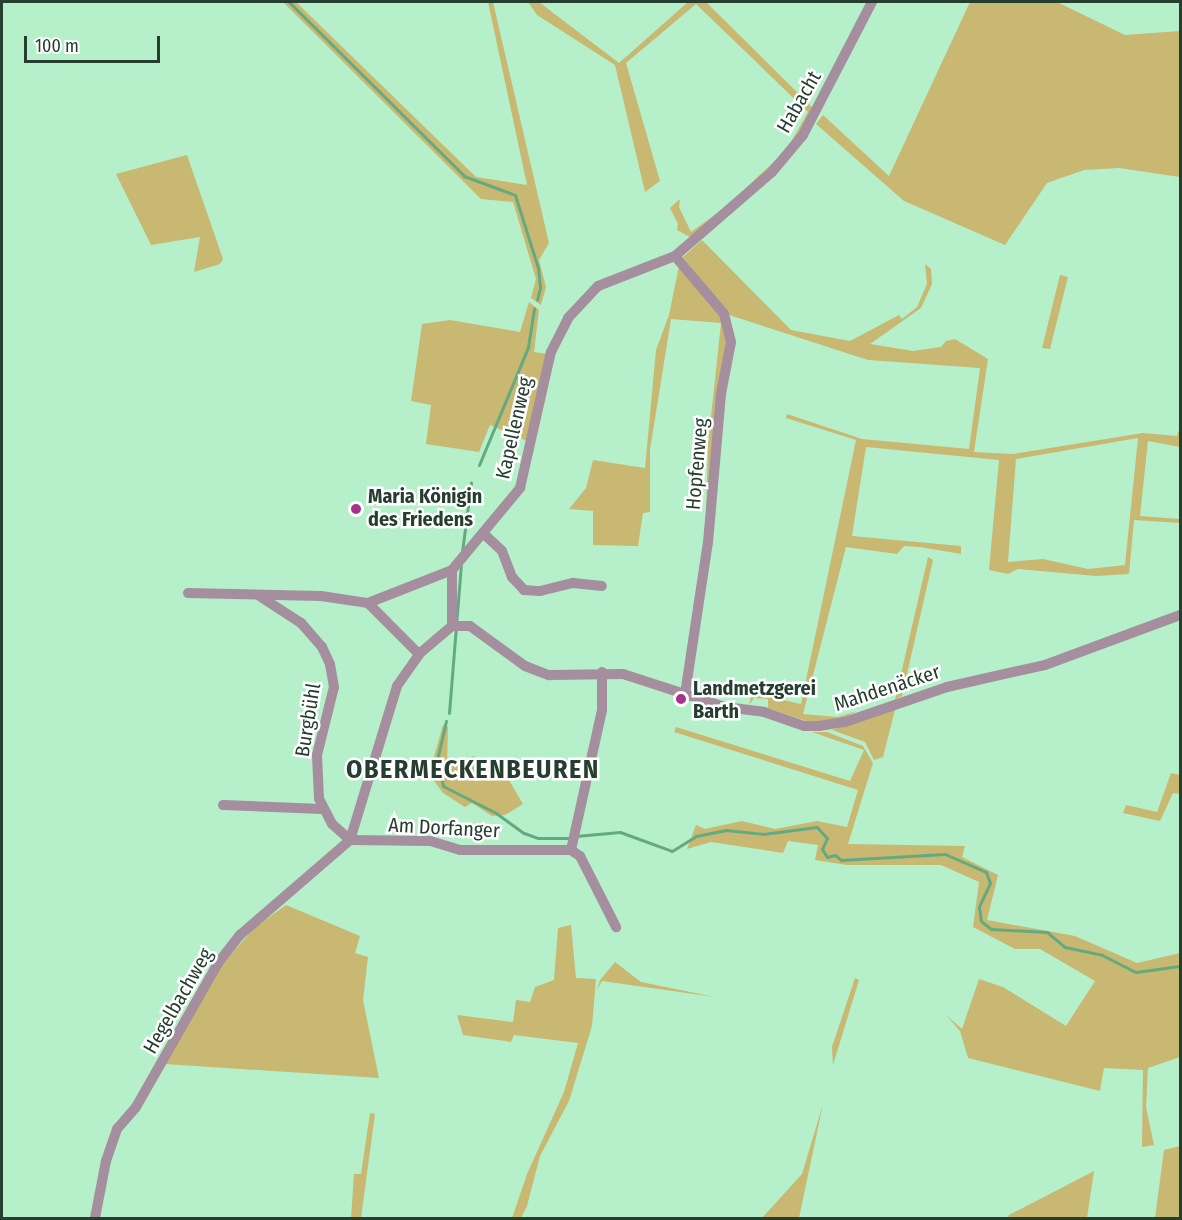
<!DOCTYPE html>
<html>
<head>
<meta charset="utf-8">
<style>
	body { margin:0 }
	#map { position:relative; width:1182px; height:1220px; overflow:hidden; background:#b5f0cb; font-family:"Fira Sans Condensed",sans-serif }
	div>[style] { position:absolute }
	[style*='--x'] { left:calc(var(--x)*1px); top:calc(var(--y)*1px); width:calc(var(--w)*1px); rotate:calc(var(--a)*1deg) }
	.green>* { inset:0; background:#c8b872 }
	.stream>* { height:3px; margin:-1.5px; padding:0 1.5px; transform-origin:1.5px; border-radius:1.5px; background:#64aa81 }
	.minor>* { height:10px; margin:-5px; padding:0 5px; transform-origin:5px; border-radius:5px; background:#a58e9e }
	.dots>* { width:16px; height:16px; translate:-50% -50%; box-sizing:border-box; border:3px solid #fff; border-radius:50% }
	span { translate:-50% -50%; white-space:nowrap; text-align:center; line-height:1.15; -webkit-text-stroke:5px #fff; paint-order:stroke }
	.street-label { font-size:20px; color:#263e30 }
	.poi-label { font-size:20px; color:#263e30; font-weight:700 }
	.left { translate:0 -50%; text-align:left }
	.district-label { font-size:26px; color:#263e30; font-weight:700; letter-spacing:1.5px }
	.frame { position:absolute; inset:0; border:3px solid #263e30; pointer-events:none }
	.scale { position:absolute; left:24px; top:36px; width:136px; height:27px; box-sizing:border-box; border:3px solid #263e30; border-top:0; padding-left:8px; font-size:18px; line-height:21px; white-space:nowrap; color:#263e30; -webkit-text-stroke:4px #fff; paint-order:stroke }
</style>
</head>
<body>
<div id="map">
	<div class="green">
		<div style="clip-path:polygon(283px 2px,296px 2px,476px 177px,527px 185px,488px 2px,493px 2px,549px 243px,539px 260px,546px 287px,541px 305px,531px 298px,536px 279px,513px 202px,481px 199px)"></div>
		<div style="clip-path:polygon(528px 2px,539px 2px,619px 63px,688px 2px,706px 2px,815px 110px,785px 154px,702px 231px,690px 237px,677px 230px,678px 224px,670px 208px,680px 199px,679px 207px,691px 232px,727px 206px,787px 149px,808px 112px,696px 4px,626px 63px,660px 181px,645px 192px,615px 65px,537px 15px)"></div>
		<div style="clip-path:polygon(970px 2px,1057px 2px,1125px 35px,1180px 31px,1180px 177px,1119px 168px,1084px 170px,1047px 183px,1005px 245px,904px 201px,816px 124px,823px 115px,889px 176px)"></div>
		<div style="clip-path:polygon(187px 155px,223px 259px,220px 264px,194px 272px,200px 237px,151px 245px,116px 174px)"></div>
		<div style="clip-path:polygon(evenodd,702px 240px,791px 330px,850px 341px,899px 315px,902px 319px,917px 307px,927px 284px,925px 264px,931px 269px,932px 284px,921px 308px,870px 344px,913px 351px,941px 347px,946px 341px,955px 339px,988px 359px,974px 452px,1013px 454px,1143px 433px,1177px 436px,1180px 427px,1180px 447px,1148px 441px,1140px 516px,1180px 519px,1180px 523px,1134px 520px,1129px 574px,1096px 576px,1018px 569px,1008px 574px,989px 570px,999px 460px,866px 447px,852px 536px,961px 546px,961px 554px,920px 547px,904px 546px,897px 554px,846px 547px,803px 714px,838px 717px,857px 711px,838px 721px,806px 721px,768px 708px,768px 699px,754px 698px,749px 705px,752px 693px,801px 704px,856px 440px,786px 418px,787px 414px,862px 439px,969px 449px,980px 368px,868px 360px,729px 315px,683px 257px,702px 240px,1138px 438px,1125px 565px,1088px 569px,1043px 559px,1008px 562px,1016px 459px,1138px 438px)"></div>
		<div style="clip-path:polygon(679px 266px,709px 296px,728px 328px,706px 514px,708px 445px,721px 323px,671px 319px,650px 450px,650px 512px,643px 513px,638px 546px,593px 545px,593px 511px,569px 509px,586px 488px,593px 460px,645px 468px,656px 350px,669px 315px)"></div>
		<div style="clip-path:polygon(1060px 275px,1068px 277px,1050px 349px,1042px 348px)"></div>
		<div style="clip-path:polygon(529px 302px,539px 310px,534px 352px,547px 354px,529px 442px,490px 425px,479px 452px,426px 444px,431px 405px,411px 401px,422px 324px,450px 320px,520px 332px)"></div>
		<div style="clip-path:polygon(928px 557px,933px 560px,902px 696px,895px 700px,860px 714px,895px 700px)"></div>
		<div style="clip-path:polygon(896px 706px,883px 757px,874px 760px,865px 742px,832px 730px)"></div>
		<div style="clip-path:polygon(443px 725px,448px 727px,447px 766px,474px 756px,488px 762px,497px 760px,523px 804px,505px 815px,492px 816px,472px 803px,465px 807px,443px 793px,429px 774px)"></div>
		<div style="clip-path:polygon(676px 727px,850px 781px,864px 750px,812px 732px,827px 732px,863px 746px,873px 763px,848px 844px,965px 846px,962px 857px,998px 875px,987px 920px,1075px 936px,1137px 963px,1180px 953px,1180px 1057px,1148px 1068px,1146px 1107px,1154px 1145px,1142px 1147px,1143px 1070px,1104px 1068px,1100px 1091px,968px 1058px,960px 1031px,946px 1015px,962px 1029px,979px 979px,1003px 987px,1066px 1026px,1095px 981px,1040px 949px,1015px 949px,973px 927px,979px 882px,941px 865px,847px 865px,815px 860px,818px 845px,788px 841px,783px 853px,711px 842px,687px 849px,696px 825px,705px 829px,742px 821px,775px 829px,817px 821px,847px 827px,858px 790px,674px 732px)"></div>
		<div style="clip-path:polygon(1171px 773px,1180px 775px,1180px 794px,1173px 793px,1160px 821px,1123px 813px,1126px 805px,1157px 812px)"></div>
		<div style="clip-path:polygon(286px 905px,360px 936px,355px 953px,368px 957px,363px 1000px,379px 1078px,165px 1064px,220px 967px,254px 928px)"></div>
		<div style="clip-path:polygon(571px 925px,576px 978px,596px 979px,592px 1026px,569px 1101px,540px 1156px,527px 1206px,521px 1218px,512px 1218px,527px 1174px,564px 1092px,578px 1043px,514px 1035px,511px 1042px,463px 1035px,457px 1015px,513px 1022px,516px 1000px,530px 1002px,535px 987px,554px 980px,558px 928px)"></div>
		<div style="clip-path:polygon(615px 962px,641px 982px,715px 997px,602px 981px,597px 990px,600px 980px)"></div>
		<div style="clip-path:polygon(855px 978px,859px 980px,833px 1065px,832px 1047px)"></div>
		<div style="clip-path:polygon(823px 1104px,799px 1218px,762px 1218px,802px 1174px)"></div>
		<div style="clip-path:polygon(370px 1113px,375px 1114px,361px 1218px,351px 1218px,354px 1174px,361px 1174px)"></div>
		<div style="clip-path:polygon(1180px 1146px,1180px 1218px,1155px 1218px,1164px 1150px)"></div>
		<div style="clip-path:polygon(1094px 1171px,1087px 1218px,1008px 1218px,1009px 1215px)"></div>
	</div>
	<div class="stream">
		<div style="--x:289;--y:2;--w:247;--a:44.8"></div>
		<div style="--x:464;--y:176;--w:54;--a:20.4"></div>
		<div style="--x:515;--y:195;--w:77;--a:72.5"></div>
		<div style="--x:538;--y:268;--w:20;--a:84"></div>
		<div style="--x:540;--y:288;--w:12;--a:104"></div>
		<div style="--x:479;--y:465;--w:128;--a:-67.4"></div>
		<div style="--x:528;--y:347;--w:39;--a:-81"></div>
		<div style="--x:462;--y:552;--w:70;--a:-82.6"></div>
		<div style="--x:449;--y:713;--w:148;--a:-85.4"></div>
		<div style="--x:446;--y:721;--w:35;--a:103"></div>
		<div style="--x:438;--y:755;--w:31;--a:81"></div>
		<div style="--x:443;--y:786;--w:59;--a:27"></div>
		<div style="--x:496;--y:813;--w:34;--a:36"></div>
		<div style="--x:524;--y:833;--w:15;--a:20"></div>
		<div style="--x:538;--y:838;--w:32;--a:0"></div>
		<div style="--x:576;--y:836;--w:44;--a:-5.2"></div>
		<div style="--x:620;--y:832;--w:55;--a:20.1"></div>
		<div style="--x:672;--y:851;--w:28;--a:-32"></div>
		<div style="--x:696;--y:836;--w:31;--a:-11"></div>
		<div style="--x:726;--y:830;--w:37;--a:6"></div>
		<div style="--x:763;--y:834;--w:54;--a:-7.4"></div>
		<div style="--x:817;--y:827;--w:15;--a:48"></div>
		<div style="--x:827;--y:838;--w:12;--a:114"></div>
		<div style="--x:822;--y:849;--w:9;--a:58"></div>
		<div style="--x:827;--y:857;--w:8;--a:-14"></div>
		<div style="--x:835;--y:855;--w:8;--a:40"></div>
		<div style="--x:841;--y:860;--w:104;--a:-3.3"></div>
		<div style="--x:945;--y:854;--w:45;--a:23.7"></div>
		<div style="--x:986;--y:872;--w:12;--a:70"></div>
		<div style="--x:990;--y:883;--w:26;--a:115"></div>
		<div style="--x:979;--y:907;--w:14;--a:82"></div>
		<div style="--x:981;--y:921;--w:13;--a:39"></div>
		<div style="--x:991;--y:929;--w:56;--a:3.1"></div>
		<div style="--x:1047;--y:932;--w:23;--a:40"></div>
		<div style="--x:1065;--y:947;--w:38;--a:12"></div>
		<div style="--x:1102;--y:955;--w:38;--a:27"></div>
		<div style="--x:1136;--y:972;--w:44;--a:-7.8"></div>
	</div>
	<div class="minor">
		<div style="--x:675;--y:256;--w:76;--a:49.8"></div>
		<div style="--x:724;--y:314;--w:29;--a:76"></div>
		<div style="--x:731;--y:342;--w:53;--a:100.9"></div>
		<div style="--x:721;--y:394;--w:149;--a:95"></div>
		<div style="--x:708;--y:542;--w:154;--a:98.6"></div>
		<div style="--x:485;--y:535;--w:23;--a:43"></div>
		<div style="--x:502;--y:551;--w:28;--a:69"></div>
		<div style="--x:512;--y:577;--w:18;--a:47"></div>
		<div style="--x:524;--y:590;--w:16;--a:4"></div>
		<div style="--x:540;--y:591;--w:34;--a:-14"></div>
		<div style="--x:573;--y:583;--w:29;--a:6"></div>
		<div style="--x:188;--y:593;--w:133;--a:1.3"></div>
		<div style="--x:321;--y:596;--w:48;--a:8.5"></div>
		<div style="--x:368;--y:603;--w:90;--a:-21.4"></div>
		<div style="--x:452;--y:570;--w:107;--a:-50.3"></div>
		<div style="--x:520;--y:488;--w:139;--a:-77.2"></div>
		<div style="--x:551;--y:352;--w:38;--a:-63"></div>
		<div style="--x:568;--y:318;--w:44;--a:-46.8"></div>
		<div style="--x:598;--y:286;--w:83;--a:-21.3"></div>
		<div style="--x:675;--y:256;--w:128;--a:-40.9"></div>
		<div style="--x:772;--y:172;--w:48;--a:-50"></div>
		<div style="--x:803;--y:135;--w:150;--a:-62.6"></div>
		<div style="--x:368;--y:603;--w:72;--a:45"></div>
		<div style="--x:452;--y:626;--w:56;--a:-90"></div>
		<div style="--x:223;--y:805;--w:99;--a:2.3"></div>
		<div style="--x:571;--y:850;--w:111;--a:180"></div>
		<div style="--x:460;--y:850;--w:30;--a:-163"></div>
		<div style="--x:431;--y:841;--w:81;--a:-179.3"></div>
		<div style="--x:350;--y:840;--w:161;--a:-73"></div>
		<div style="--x:397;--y:686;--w:39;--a:-55"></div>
		<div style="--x:419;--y:654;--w:43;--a:-40.3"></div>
		<div style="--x:452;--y:626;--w:18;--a:0"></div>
		<div style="--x:470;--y:626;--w:68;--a:36"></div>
		<div style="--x:525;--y:666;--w:26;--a:21"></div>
		<div style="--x:549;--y:675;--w:74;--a:-0.8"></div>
		<div style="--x:623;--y:674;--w:107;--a:17.9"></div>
		<div style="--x:725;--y:707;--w:39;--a:7"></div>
		<div style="--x:764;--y:712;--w:42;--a:19.3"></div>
		<div style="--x:804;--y:726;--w:15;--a:0"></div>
		<div style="--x:819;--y:726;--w:26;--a:-9"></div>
		<div style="--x:845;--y:722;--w:108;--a:-18.9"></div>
		<div style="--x:947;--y:687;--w:100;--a:-12.7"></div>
		<div style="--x:1045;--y:665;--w:144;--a:-20.3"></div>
		<div style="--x:571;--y:850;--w:143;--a:-77.5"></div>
		<div style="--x:602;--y:710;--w:38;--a:-90"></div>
		<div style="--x:571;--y:850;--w:11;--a:34"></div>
		<div style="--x:580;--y:856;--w:80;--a:63.1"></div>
		<div style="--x:95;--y:1218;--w:58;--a:-79.1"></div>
		<div style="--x:106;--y:1161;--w:34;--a:-71"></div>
		<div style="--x:117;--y:1129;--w:29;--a:-49"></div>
		<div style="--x:136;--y:1107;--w:166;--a:-60.3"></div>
		<div style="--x:218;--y:963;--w:36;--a:-52"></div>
		<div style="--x:240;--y:935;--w:145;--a:-40.8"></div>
		<div style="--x:350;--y:840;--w:24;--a:-138"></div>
		<div style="--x:332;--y:824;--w:28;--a:-117"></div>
		<div style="--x:319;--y:799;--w:44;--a:-92.6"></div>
		<div style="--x:317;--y:755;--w:70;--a:-76"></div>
		<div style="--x:334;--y:687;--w:23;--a:-100"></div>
		<div style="--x:330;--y:664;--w:19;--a:-115"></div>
		<div style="--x:322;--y:647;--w:32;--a:-131"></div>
		<div style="--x:301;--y:623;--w:48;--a:-147"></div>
	</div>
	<div class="dots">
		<div style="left:356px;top:509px;background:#a5338e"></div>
		<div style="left:681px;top:699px;background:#a5338e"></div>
	</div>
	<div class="street-label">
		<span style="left:799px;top:102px;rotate:-60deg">Habacht</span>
		<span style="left:514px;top:428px;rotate:-77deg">Kapellenweg</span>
		<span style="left:697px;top:464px;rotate:-85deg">Hopfenweg</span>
		<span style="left:887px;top:688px;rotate:-18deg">Mahdenäcker</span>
		<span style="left:308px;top:720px;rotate:-81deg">Burgbühl</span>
		<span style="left:444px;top:828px;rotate:3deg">Am Dorfanger</span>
		<span style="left:178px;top:1001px;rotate:-60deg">Hegelbachweg</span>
	</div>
	<div class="poi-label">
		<span class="left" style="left:368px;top:508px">Maria Königin<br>des Friedens</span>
		<span class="left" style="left:693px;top:700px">Landmetzgerei<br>Barth</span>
	</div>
	<div class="district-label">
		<span style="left:473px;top:770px">OBERMECKENBEUREN</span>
	</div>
	<div class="frame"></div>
	<div class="scale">100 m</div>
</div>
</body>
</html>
